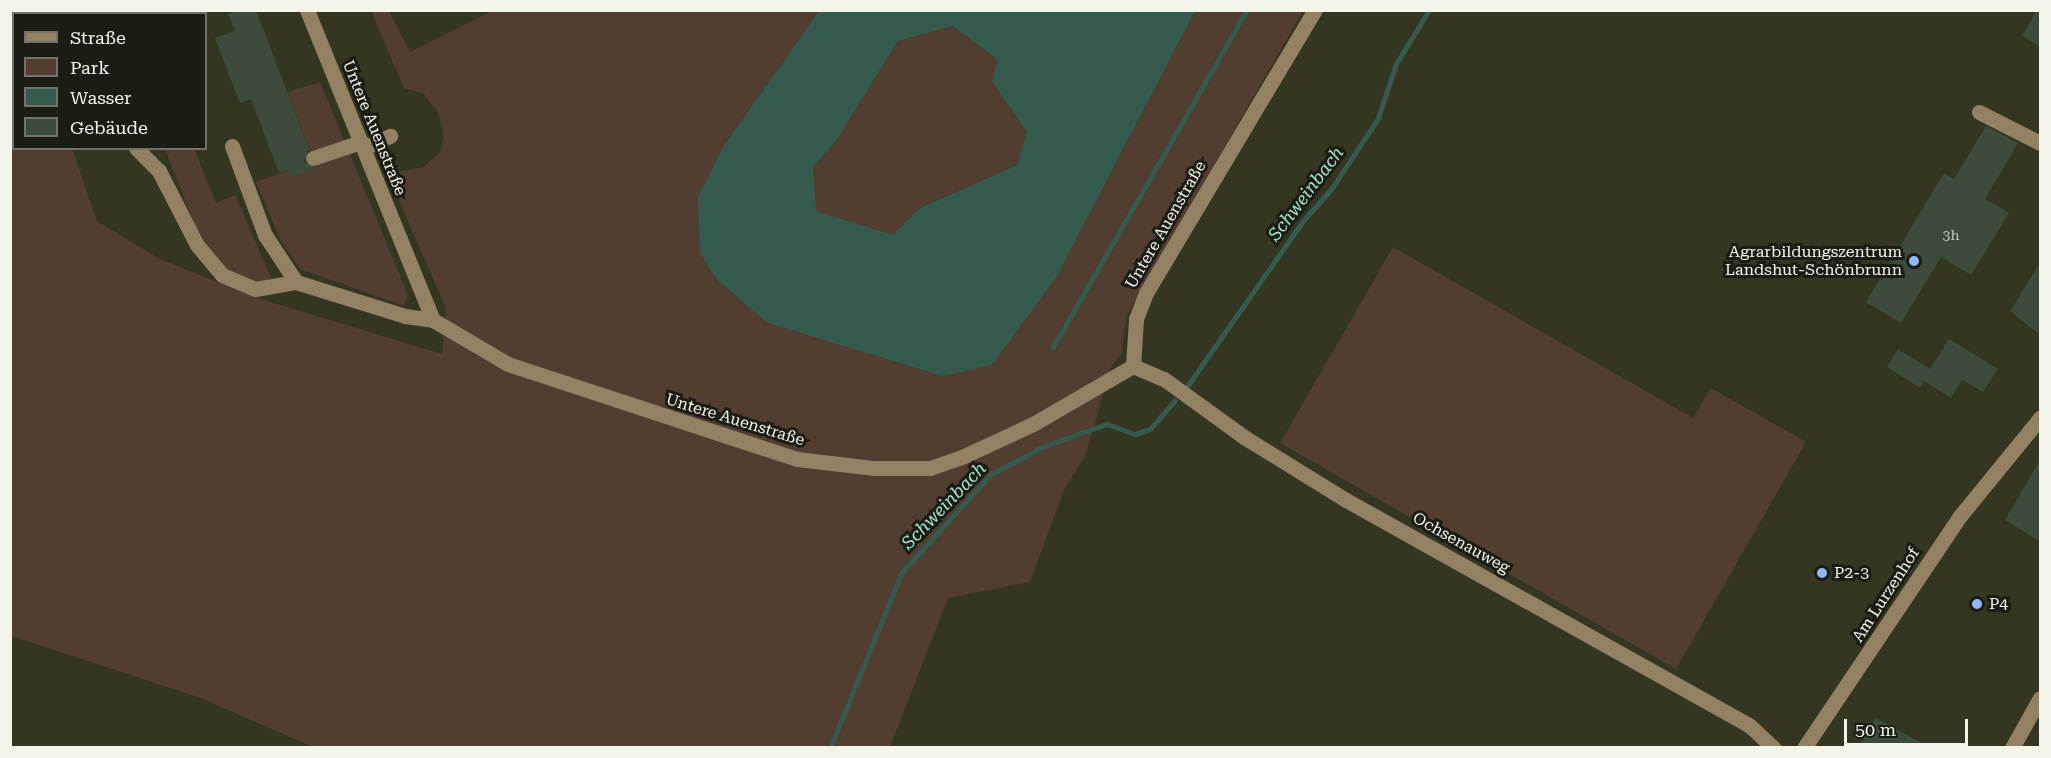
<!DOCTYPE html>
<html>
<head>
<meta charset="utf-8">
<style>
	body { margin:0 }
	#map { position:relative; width:2051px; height:758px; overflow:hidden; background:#343622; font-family:"Roboto Serif",serif }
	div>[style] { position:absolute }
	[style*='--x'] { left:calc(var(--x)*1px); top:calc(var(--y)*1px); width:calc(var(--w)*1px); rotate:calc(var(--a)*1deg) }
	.green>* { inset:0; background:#523d31 }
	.water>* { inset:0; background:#355b4f }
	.stream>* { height:5px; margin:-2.5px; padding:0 2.5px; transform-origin:2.5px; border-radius:2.5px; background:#355b4f }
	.building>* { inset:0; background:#3d4b3b }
	.minor>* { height:15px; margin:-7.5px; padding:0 7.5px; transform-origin:7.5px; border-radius:7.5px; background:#938163 }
	.dots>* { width:16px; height:16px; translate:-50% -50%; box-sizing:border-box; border:3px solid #1b1c13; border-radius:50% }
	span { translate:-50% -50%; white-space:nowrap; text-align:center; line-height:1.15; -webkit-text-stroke:6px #1b1c13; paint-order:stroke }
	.number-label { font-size:14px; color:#c6cabd }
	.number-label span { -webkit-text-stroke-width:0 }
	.street-label { font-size:16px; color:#f3f5e8 }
	.poi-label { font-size:16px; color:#f3f5e8 }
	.right { translate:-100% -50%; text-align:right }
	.left { translate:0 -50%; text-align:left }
	.water-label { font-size:18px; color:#a0e7cf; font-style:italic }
	.frame { position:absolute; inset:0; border:12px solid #f3f5e8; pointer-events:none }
	.legend { position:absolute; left:12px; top:12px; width:195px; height:138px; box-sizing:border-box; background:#1b1c13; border:2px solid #717368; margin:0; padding:8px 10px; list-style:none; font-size:18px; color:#f3f5e8 }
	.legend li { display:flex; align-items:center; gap:12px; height:30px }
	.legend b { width:30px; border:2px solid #717368 }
	.scale { position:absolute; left:1844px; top:719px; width:124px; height:27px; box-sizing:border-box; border:3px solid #f3f5e8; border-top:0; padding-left:8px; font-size:18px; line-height:21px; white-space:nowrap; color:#f3f5e8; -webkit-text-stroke:4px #1b1c13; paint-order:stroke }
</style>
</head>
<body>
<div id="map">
	<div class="green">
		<div style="clip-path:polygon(11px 11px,76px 11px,14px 14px,14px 148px,72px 149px,97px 221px,158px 258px,251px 296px,442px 354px,446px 308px,387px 173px,423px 167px,440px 152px,444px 137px,438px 113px,424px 94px,404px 88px,371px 11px,389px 11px,410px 52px,492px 11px,819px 11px,725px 144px,992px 365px,1056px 278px,1195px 11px,1303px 11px,1127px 315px,1121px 354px,1110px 369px,1086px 454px,1064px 490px,1030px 582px,948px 598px,890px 747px,313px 747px,198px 697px,11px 636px)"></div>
		<div style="clip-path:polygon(953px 26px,998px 60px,1012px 109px,1027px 132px,1017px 165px,920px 208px,893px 235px,815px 211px,813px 167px,836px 141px,898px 41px)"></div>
		<div style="clip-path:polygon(320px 82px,408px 295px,404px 306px,300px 269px,281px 241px,256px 182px,289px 170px,292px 177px,316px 168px,288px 92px)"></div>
		<div style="clip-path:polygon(165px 149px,194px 149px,216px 203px,235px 195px,272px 280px,263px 285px,227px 271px,213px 256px,194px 223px)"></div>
		<div style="clip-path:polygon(1393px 247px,1693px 418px,1711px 388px,1806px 442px,1676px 669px,1280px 443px)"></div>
	</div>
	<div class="water">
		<div style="clip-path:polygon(evenodd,819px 11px,1195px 11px,1056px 278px,992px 365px,943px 376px,768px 323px,717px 280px,700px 253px,698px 197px,725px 144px,819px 11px,953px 26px,998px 60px,992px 81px,1027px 132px,1017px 165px,920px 208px,893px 235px,816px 211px,813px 167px,836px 141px,898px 41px,953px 26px)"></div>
	</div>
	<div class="stream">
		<div style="--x:1053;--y:347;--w:389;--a:-60.1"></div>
		<div style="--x:1188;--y:385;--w:199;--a:-55"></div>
		<div style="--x:1302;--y:222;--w:45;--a:-48.6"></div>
		<div style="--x:1332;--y:188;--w:84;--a:-56.7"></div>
		<div style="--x:1378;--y:118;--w:57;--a:-71.6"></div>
		<div style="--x:1396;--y:64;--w:63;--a:-58.6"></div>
		<div style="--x:830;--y:748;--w:190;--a:-67.8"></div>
		<div style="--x:902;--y:572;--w:131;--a:-47.8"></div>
		<div style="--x:990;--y:475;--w:59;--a:-28.3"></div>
		<div style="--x:1042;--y:447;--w:69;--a:-19.5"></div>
		<div style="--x:1107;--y:424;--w:30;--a:20"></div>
		<div style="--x:1135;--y:434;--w:16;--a:-18"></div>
		<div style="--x:1150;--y:429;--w:38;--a:-49"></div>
	</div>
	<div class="building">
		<div style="clip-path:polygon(237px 10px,256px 10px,309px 149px,304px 162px,317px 168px,292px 177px,289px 170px,279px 173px,251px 99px,240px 103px,215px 38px,235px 31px,228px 14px)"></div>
		<div style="clip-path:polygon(2037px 10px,2040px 10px,2040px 47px,2022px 36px)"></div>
		<div style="clip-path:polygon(1986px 126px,2018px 143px,1985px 199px,2009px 213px,1971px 275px,1941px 257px,1901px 323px,1866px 302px,1944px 173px,1954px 179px)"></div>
		<div style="clip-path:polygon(2040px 263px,2040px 335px,2010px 311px)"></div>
		<div style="clip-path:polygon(1949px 339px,1998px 369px,1983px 392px,1962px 380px,1951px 398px,1924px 381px,1920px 388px,1887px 367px,1898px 349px,1930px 369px)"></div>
		<div style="clip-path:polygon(2040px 460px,2040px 541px,2005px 520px)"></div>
		<div style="clip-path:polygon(1876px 718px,1929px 747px,1859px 747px)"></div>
	</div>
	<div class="minor">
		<div style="--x:307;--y:10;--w:335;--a:67.9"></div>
		<div style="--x:433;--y:320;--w:87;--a:30.4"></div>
		<div style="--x:508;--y:364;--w:304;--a:18.2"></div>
		<div style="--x:797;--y:459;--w:78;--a:6.7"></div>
		<div style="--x:874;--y:468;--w:56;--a:0"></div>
		<div style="--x:930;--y:468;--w:36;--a:-19"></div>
		<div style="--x:964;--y:456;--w:76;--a:-24.9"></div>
		<div style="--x:1033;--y:424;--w:116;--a:-30.1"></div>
		<div style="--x:122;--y:14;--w:4;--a:-76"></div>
		<div style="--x:10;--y:23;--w:6;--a:-45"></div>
		<div style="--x:1979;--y:112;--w:68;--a:26.9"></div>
		<div style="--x:232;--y:146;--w:95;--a:69.7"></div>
		<div style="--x:265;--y:235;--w:56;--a:56.6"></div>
		<div style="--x:296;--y:282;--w:114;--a:17.3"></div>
		<div style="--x:405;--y:316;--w:28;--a:8"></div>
		<div style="--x:136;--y:148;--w:33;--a:45"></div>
		<div style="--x:159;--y:171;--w:83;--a:62.8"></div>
		<div style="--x:197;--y:245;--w:39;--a:50"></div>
		<div style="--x:222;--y:275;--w:36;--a:23"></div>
		<div style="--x:255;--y:289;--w:42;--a:-9.7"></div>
		<div style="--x:364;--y:148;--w:29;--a:-25"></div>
		<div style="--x:313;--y:158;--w:51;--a:-18.4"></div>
		<div style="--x:1133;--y:366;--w:34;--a:23"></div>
		<div style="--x:1164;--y:379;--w:99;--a:35.9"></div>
		<div style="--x:1244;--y:437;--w:120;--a:31.7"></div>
		<div style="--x:1346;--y:500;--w:462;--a:29.2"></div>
		<div style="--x:1749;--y:725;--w:34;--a:43"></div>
		<div style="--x:1133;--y:366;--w:47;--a:-86.3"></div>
		<div style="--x:1136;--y:319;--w:28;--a:-69"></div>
		<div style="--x:1146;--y:293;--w:330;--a:-59.2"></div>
		<div style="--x:1804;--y:748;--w:280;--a:-56.1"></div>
		<div style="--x:1960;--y:516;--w:127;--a:-50.8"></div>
		<div style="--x:2012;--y:748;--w:57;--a:-60.8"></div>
	</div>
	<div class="dots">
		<div style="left:1914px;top:261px;background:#92b7fd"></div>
		<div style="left:1822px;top:573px;background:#92b7fd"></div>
		<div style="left:1977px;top:604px;background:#92b7fd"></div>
	</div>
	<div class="number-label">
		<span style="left:1951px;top:235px">3h</span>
	</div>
	<div class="street-label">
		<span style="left:374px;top:128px;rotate:68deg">Untere Auenstraße</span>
		<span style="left:1166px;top:225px;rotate:-60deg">Untere Auenstraße</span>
		<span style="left:735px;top:420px;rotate:17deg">Untere Auenstraße</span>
		<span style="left:1461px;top:543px;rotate:29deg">Ochsenauweg</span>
		<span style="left:1886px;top:595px;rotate:-57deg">Am Lurzenhof</span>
	</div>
	<div class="poi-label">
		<span class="right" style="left:1902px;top:261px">Agrarbildungszentrum<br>Landshut-Schönbrunn</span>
		<span class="left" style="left:1834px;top:573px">P2-3</span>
		<span class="left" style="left:1989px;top:604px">P4</span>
	</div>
	<div class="water-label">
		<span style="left:1306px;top:194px;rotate:-53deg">Schweinbach</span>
		<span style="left:944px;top:506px;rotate:-46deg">Schweinbach</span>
	</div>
	<div class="frame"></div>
	<ul class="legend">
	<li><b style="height:8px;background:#938163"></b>Straße</li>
	<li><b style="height:16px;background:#523d31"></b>Park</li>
	<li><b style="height:16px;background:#355b4f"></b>Wasser</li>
	<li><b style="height:16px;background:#3d4b3b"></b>Gebäude</li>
	</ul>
	<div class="scale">50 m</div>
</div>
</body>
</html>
